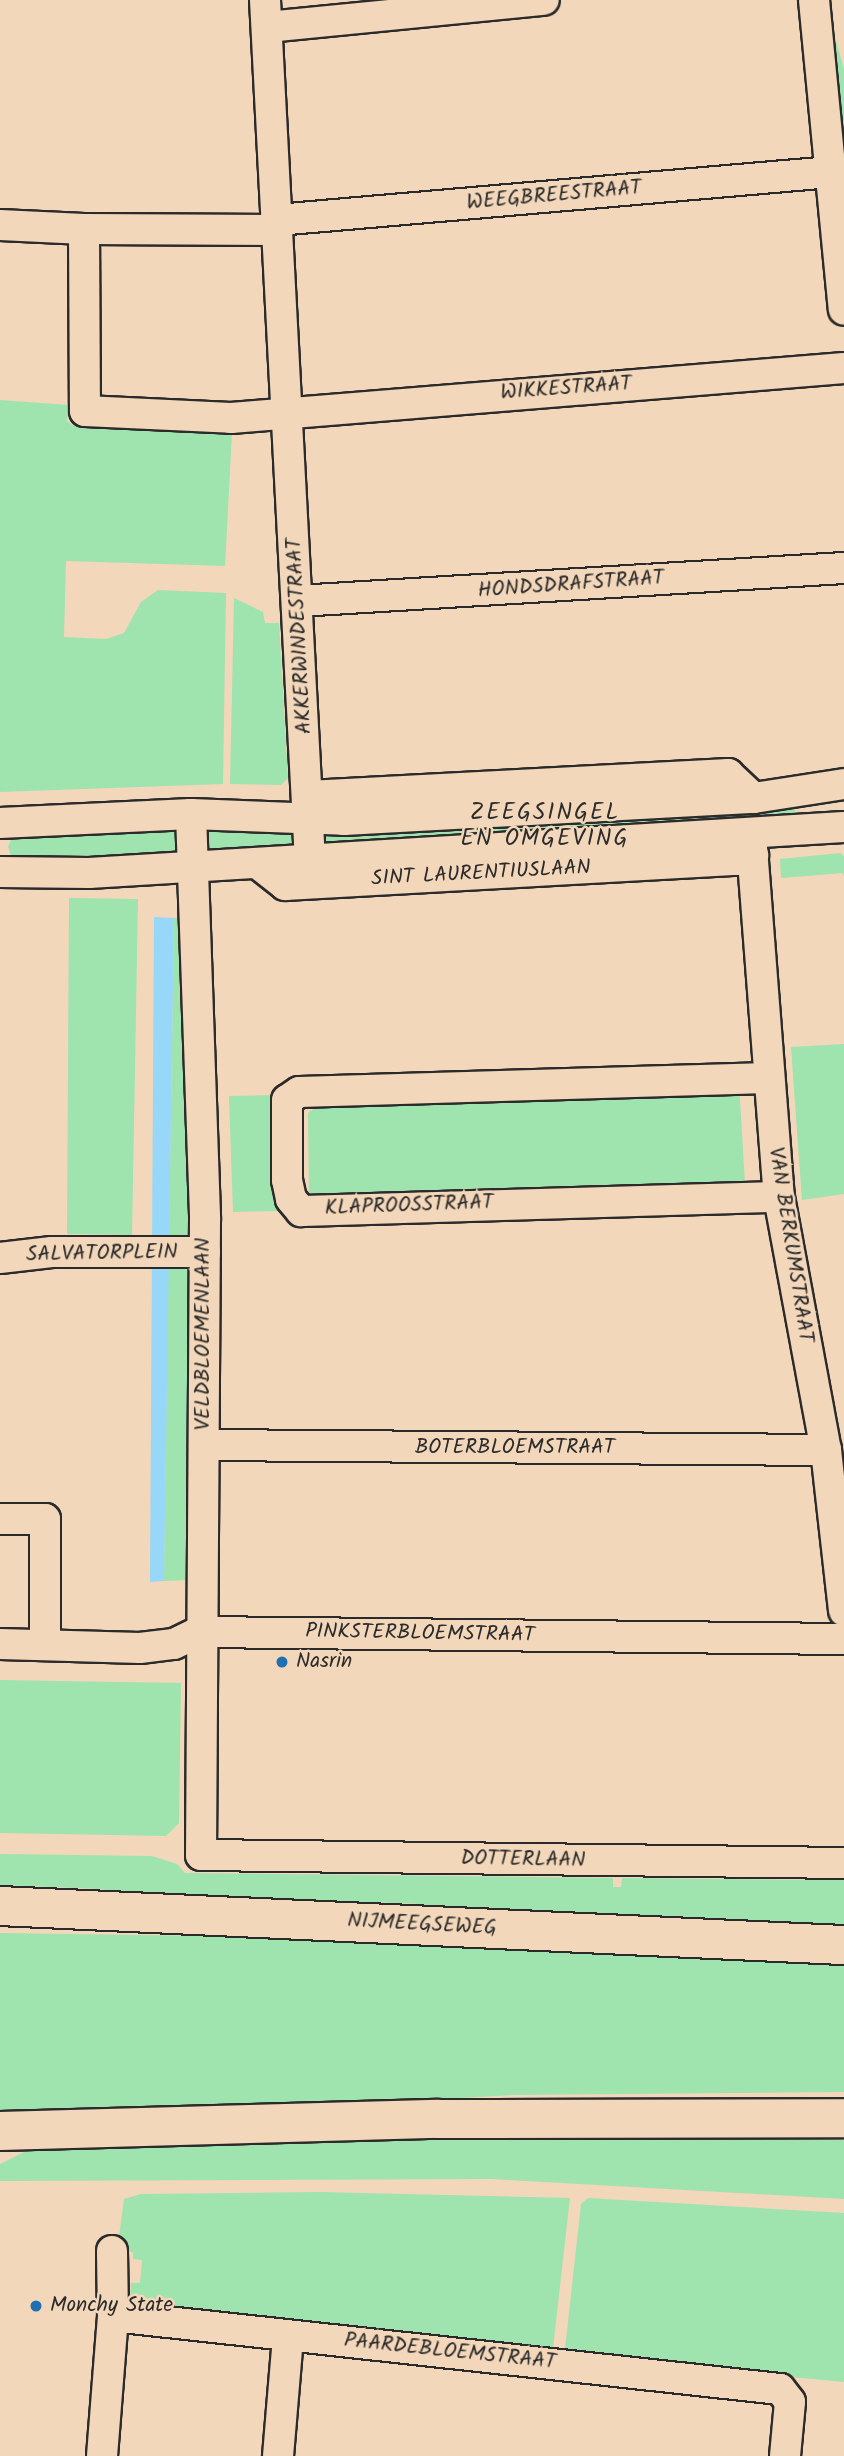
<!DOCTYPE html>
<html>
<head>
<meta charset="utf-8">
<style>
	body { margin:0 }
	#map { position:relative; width:844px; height:2456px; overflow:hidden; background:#f3d7ba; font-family:Kalam,sans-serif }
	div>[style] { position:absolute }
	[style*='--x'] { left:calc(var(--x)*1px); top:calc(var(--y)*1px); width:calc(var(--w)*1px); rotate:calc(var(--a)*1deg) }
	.green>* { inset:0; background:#9fe3af }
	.water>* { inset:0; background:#97d8f8 }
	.roads { filter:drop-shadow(2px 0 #2b2b2b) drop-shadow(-2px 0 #2b2b2b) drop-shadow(0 2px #2b2b2b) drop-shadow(0 -2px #2b2b2b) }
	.minor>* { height:30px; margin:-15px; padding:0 15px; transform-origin:15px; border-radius:15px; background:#f3d7ba }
	.major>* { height:38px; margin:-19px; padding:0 19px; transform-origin:19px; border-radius:19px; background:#f3d7ba }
	.dots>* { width:19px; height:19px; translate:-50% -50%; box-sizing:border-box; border:4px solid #f3d7ba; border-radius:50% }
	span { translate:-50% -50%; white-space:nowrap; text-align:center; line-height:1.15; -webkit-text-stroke:5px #f3d7ba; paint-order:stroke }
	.street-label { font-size:21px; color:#2b2b2b }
	.poi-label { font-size:21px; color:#2b2b2b }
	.left { translate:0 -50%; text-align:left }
	.neighbourhood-label { font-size:23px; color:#2b2b2b; letter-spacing:2px }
</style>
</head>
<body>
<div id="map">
	<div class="green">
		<div style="clip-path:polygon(827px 9px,844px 69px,844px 220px)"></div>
		<div style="clip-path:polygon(0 400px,68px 405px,67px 421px,72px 425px,232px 433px,225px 566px,66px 561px,64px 637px,106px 639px,124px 633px,141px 602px,158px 590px,226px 593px,223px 784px,0 792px)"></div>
		<div style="clip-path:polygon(234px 598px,263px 612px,265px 623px,279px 623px,288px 778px,281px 785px,230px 784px)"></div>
		<div style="clip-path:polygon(793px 800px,797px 826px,322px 847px,319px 832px)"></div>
		<div style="clip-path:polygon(182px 827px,177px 862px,12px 859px,8px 847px,13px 835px)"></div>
		<div style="clip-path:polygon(205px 829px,297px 831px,298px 847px,206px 852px)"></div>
		<div style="clip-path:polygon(840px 853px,844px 856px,844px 877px,843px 873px,781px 878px,780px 859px)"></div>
		<div style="clip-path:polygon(69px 898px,138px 899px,132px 1235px,67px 1234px)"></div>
		<div style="clip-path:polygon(187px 917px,195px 1240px,169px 1238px,174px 918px)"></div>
		<div style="clip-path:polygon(844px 1044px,844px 1194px,802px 1200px,791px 1047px)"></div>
		<div style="clip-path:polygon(739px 1083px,745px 1184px,325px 1205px,309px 1195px,308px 1113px,323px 1102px)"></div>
		<div style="clip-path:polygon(274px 1095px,278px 1211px,233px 1212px,229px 1096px)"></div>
		<div style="clip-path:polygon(168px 1260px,194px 1262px,190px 1580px,164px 1581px)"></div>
		<div style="clip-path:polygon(0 1680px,181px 1683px,179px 1823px,166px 1836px,0 1833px)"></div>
		<div style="clip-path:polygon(0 1854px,152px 1856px,177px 1864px,185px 1873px,613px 1878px,613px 1887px,621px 1887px,622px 1878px,816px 1880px,823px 1872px,844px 1872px,844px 1932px,448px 1912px,421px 1904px,370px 1902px,340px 1907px,152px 1899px,100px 1889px,0 1885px)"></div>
		<div style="clip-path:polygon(0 1933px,408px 1939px,844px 1957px,844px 2092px,514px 2095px,329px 2105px,0 2112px)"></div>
		<div style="clip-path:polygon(692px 2129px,755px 2138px,844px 2140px,844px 2199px,492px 2179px,0 2181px,0 2164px,30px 2149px)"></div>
		<div style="clip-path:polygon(321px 2192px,570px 2198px,553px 2348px,130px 2305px,131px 2283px,140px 2283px,142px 2260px,133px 2259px,133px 2252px,117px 2251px,124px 2199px,141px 2194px)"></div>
		<div style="clip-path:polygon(588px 2198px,844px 2213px,844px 2382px,666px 2365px,565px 2349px,581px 2204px)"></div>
	</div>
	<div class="water">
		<div style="clip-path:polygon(154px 917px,174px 918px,164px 1581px,150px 1582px)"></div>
	</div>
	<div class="roads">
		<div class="minor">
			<div style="--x:265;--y:0;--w:862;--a:87.01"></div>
			<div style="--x:814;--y:0;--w:311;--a:84.5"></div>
			<div style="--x:267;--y:27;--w:278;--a:-5.6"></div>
			<div style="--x:277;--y:220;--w:556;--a:-4.95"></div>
			<div style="--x:0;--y:225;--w:84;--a:2.7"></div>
			<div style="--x:278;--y:230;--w:194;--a:-179.7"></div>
			<div style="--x:84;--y:229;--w:182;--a:89.7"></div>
			<div style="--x:85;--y:411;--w:146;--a:2.7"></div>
			<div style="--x:231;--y:418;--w:615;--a:-4.66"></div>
			<div style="--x:298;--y:601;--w:547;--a:-3.46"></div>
			<div style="--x:308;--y:796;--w:421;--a:-3"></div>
			<div style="--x:728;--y:774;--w:35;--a:43"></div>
			<div style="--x:191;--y:814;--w:406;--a:88"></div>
			<div style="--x:205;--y:1220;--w:635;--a:90.36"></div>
			<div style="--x:201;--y:1855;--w:643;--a:0.71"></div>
			<div style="--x:0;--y:823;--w:191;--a:-2.7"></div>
			<div style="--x:191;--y:814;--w:153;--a:2.2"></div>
			<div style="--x:344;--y:820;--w:411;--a:-3.1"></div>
			<div style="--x:754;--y:798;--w:91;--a:-8.8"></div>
			<div style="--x:751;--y:835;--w:363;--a:85.6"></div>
			<div style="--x:779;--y:1197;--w:257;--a:79.5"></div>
			<div style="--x:826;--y:1450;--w:162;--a:83.6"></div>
			<div style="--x:257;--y:863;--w:36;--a:38"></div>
			<div style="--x:285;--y:885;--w:453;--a:-3.2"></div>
			<div style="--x:737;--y:860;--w:17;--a:-17"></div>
			<div style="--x:0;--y:872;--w:89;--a:0.6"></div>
			<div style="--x:89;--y:873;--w:756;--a:-3.49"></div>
			<div style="--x:768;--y:1078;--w:469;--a:178.3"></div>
			<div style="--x:299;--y:1092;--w:14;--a:146"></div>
			<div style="--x:287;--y:1100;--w:80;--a:90"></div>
			<div style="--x:287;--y:1180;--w:19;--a:78"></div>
			<div style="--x:291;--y:1199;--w:16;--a:50"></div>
			<div style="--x:301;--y:1211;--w:478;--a:-1.7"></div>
			<div style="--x:0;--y:1258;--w:52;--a:-6.6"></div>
			<div style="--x:52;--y:1252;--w:153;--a:0"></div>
			<div style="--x:204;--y:1445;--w:622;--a:0.46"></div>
			<div style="--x:0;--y:1519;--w:45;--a:0"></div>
			<div style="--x:45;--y:1519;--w:126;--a:90"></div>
			<div style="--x:0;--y:1644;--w:140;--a:1.6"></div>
			<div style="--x:140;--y:1648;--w:34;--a:-7"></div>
			<div style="--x:174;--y:1644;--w:28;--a:-26"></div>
			<div style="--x:199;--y:1632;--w:645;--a:0.62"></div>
			<div style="--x:113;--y:2316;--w:671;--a:6.25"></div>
			<div style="--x:780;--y:2389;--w:16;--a:52"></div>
			<div style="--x:790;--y:2402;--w:54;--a:95.3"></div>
			<div style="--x:102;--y:2456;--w:140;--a:-85.5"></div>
			<div style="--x:113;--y:2316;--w:65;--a:-90.9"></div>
			<div style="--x:278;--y:2456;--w:119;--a:-85.2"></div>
		</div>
		<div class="major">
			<div style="--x:0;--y:1906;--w:845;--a:2.65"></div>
			<div style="--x:0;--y:2131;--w:438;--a:-1.6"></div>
			<div style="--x:438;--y:2119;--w:406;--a:-0.1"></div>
		</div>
	</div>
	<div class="dots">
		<div style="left:282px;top:1662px;background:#1f6fb2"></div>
		<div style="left:36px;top:2306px;background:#1f6fb2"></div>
	</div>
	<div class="street-label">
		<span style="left:554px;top:196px;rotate:-5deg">WEEGBREESTRAAT</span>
		<span style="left:566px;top:389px;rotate:-4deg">WIKKESTRAAT</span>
		<span style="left:571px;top:585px;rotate:-4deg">HONDSDRAFSTRAAT</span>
		<span style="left:300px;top:636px;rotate:-93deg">AKKERWINDESTRAAT</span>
		<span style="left:481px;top:874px;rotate:-3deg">SINT LAURENTIUSLAAN</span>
		<span style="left:409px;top:1206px;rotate:-2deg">KLAPROOSSTRAAT</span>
		<span style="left:790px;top:1245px;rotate:81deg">VAN BERKUMSTRAAT</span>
		<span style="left:102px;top:1254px;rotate:-1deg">SALVATORPLEIN</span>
		<span style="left:204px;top:1334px;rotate:-90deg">VELDBLOEMENLAAN</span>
		<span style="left:515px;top:1448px">BOTERBLOEMSTRAAT</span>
		<span style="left:420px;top:1634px;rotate:1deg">PINKSTERBLOEMSTRAAT</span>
		<span style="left:523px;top:1860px;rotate:1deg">DOTTERLAAN</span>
		<span style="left:422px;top:1925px;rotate:3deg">NIJMEEGSEWEG</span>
		<span style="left:450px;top:2352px;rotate:6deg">PAARDEBLOEMSTRAAT</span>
	</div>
	<div class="poi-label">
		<span class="left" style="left:296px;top:1662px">Nasrin</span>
		<span class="left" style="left:50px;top:2306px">Monchy State</span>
	</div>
	<div class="neighbourhood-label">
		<span style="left:545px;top:826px">ZEEGSINGEL<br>EN OMGEVING</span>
	</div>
</div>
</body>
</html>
